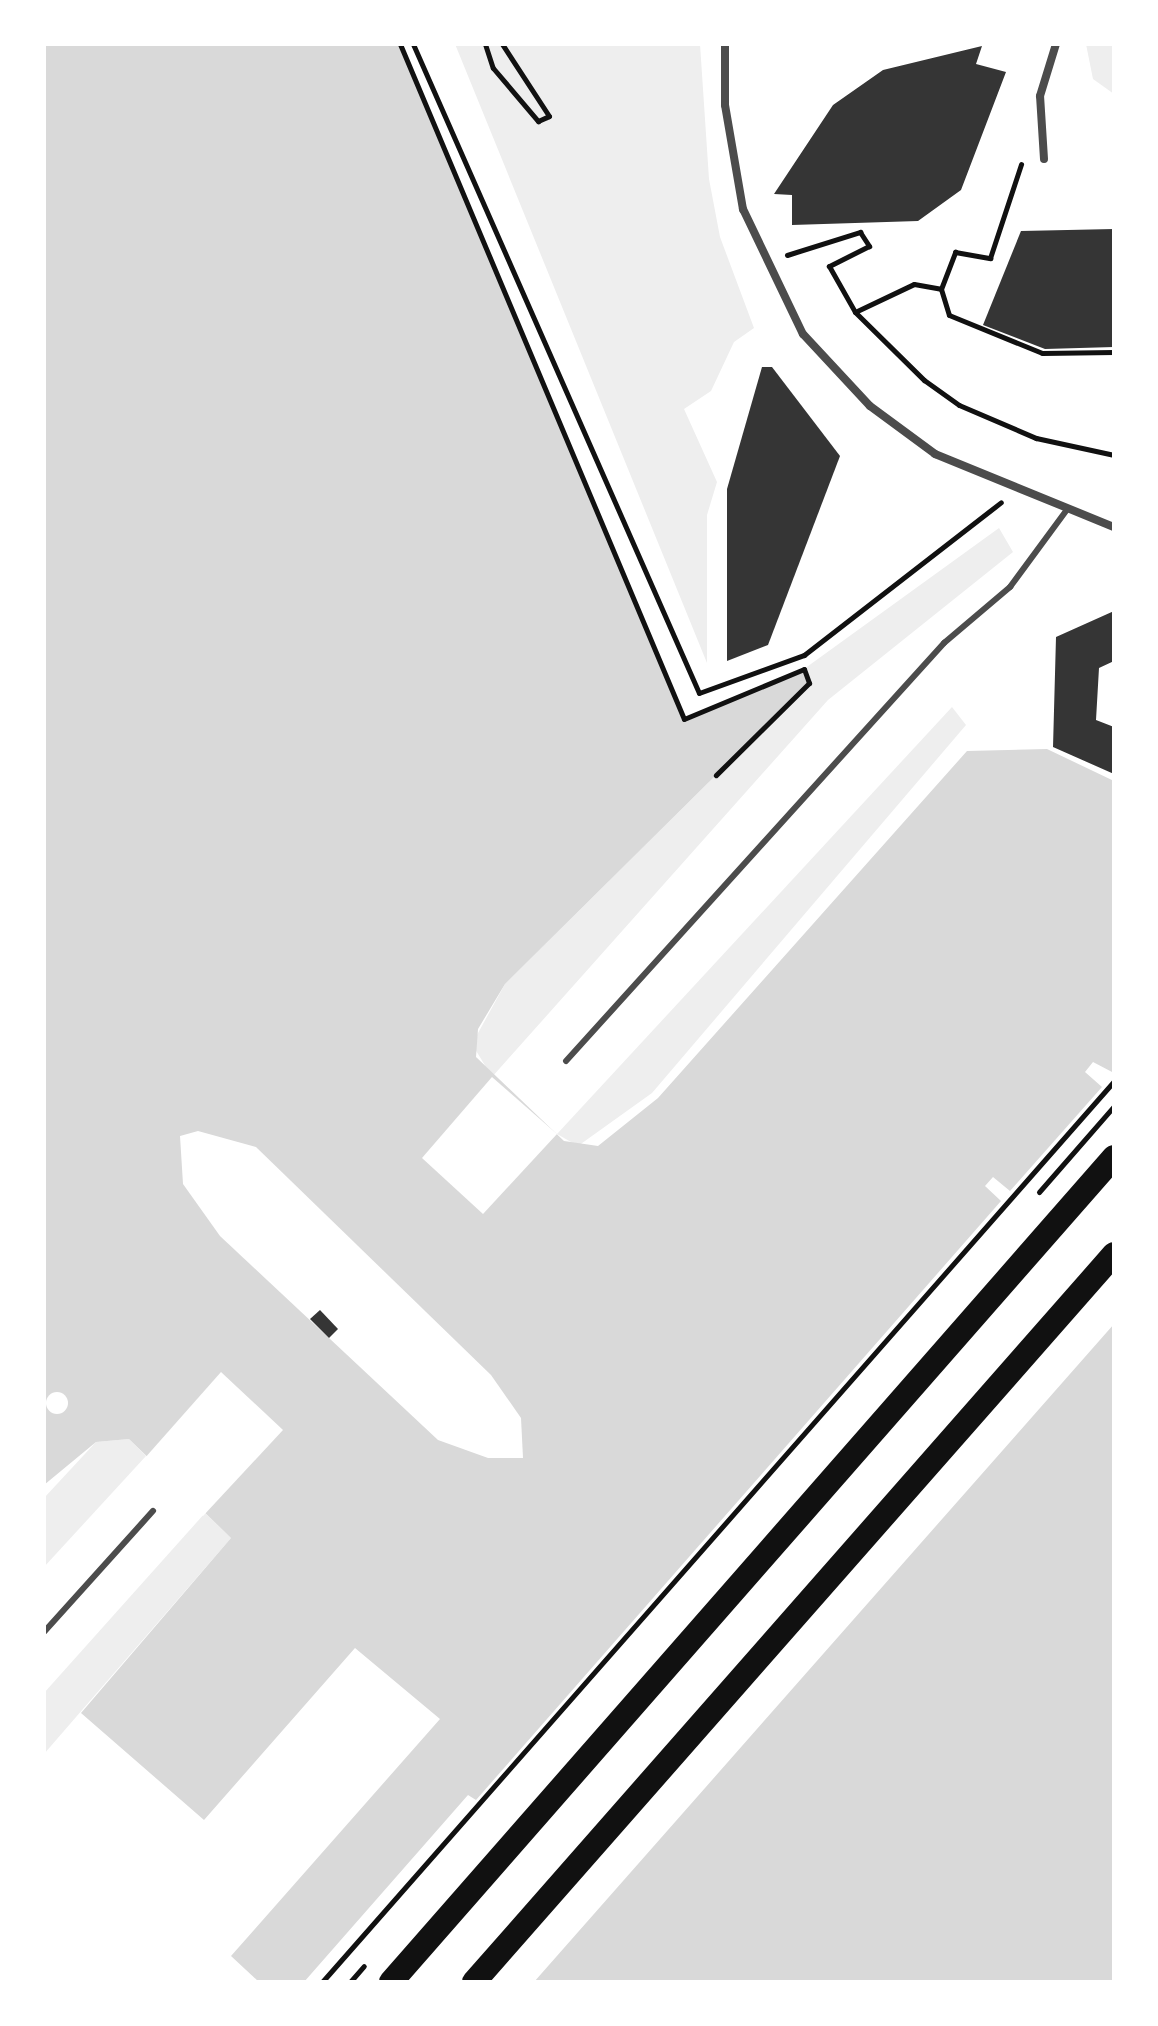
<!DOCTYPE html>
<html>
<head>
<meta charset="utf-8">
<style>
	body { margin:0 }
	#map { position:relative; width:1158px; height:2026px; overflow:hidden; background:#fff; font-family:Helvetica,sans-serif }
	div>[style] { position:absolute }
	[style*='--x'] { left:calc(var(--x)*1px); top:calc(var(--y)*1px); width:calc(var(--w)*1px); rotate:calc(var(--a)*1deg) }
	.green>* { inset:0; background:#eee }
	.water>* { inset:0; background:#d9d9d9 }
	.pier>* { inset:0; background:#fff }
	.round { border-radius:50% }
	.building>* { inset:0; background:#353535 }
	.path>* { height:5px; margin:-2.5px; padding:0 2.5px; transform-origin:2.5px; border-radius:2.5px; background:#111 }
	.service>* { height:6px; margin:-3px; padding:0 3px; transform-origin:3px; border-radius:3px; background:#4c4c4c }
	.minor>* { height:8px; margin:-4px; padding:0 4px; transform-origin:4px; border-radius:4px; background:#4c4c4c }
	.motorway>* { height:24px; margin:-12px; padding:0 12px; transform-origin:12px; border-radius:12px; background:#111 }
	span { translate:-50% -50%; white-space:nowrap; text-align:center; line-height:1.15; -webkit-text-stroke:6px #fff; paint-order:stroke }
	.frame { position:absolute; inset:0; border:46px solid #fff; pointer-events:none }
</style>
</head>
<body>
<div id="map">
	<div class="green">
		<div style="clip-path:polygon(455px 44px,700px 44px,709px 179px,720px 237px,754px 328px,734px 342px,711px 391px,684px 409px,717px 482px,707px 515px,707px 663px)"></div>
		<div style="clip-path:polygon(1086px 44px,1114px 44px,1114px 94px,1093px 79px)"></div>
		<div style="clip-path:polygon(999px 528px,1013px 552px,828px 700px,492px 1077px,472px 1044px,505px 984px,809px 683px,804px 669px)"></div>
		<div style="clip-path:polygon(952px 707px,966px 725px,652px 1093px,578px 1146px,557px 1134px)"></div>
		<div style="clip-path:polygon(129px 1439px,146px 1456px,44px 1567px,44px 1498px,96px 1442px)"></div>
		<div style="clip-path:polygon(205px 1513px,231px 1538px,44px 1754px,44px 1693px)"></div>
	</div>
	<div class="water">
		<div style="clip-path:polygon(44px 44px,400px 44px,684px 718px,804px 669px,809px 683px,505px 984px,478px 1029px,476px 1057px,564px 1141px,598px 1146px,658px 1098px,967px 751px,1047px 749px,1114px 781px,1114px 1982px,259px 1982px,231px 1956px,440px 1719px,355px 1648px,204px 1820px,81px 1713px,231px 1538px,129px 1439px,96px 1442px,44px 1485px)"></div>
	</div>
	<div class="pier">
		<div style="clip-path:polygon(1093px 1062px,1114px 1073px,1114px 1324px,534px 1982px,304px 1982px,468px 1795px,476px 1800px,1001px 1201px,985px 1186px,993px 1177px,1010px 1191px,1102px 1087px,1085px 1072px)"></div>
		<div style="clip-path:polygon(492px 1077px,557px 1134px,483px 1214px,422px 1158px)"></div>
		<div style="clip-path:polygon(198px 1131px,256px 1147px,491px 1375px,521px 1418px,523px 1458px,488px 1458px,438px 1440px,220px 1236px,183px 1184px,180px 1136px)"></div>
		<div style="clip-path:polygon(221px 1372px,283px 1430px,203px 1516px,144px 1459px)"></div>
		<div class="round" style="left:46px;top:1392px;width:22px;height:22px"></div>
	</div>
	<div class="building">
		<div style="clip-path:polygon(982px 46px,976px 64px,1006px 72px,961px 190px,918px 221px,792px 225px,792px 195px,774px 194px,833px 105px,883px 70px)"></div>
		<div style="clip-path:polygon(1114px 229px,1114px 347px,1045px 349px,983px 325px,1021px 231px)"></div>
		<div style="clip-path:polygon(762px 367px,772px 367px,840px 456px,768px 645px,727px 661px,727px 489px)"></div>
		<div style="clip-path:polygon(1114px 611px,1114px 661px,1099px 668px,1096px 720px,1114px 727px,1114px 774px,1053px 747px,1056px 637px)"></div>
		<div style="clip-path:polygon(320px 1310px,338px 1329px,329px 1338px,310px 1319px)"></div>
	</div>
	<div class="path">
		<div style="--x:400;--y:44;--w:732;--a:67.18"></div>
		<div style="--x:684;--y:719;--w:130;--a:-22.6"></div>
		<div style="--x:804;--y:669;--w:15;--a:70"></div>
		<div style="--x:809;--y:683;--w:131;--a:135.3"></div>
		<div style="--x:413;--y:44;--w:709;--a:66.22"></div>
		<div style="--x:699;--y:693;--w:112;--a:-19.9"></div>
		<div style="--x:804;--y:655;--w:249;--a:-37.8"></div>
		<div style="--x:485;--y:44;--w:25;--a:72"></div>
		<div style="--x:493;--y:68;--w:70;--a:49.7"></div>
		<div style="--x:538;--y:121;--w:12;--a:-24"></div>
		<div style="--x:549;--y:116;--w:86;--a:-123.1"></div>
		<div style="--x:787;--y:255;--w:77;--a:-17.5"></div>
		<div style="--x:860;--y:232;--w:17;--a:57"></div>
		<div style="--x:869;--y:246;--w:45;--a:153.4"></div>
		<div style="--x:829;--y:266;--w:53;--a:60.5"></div>
		<div style="--x:855;--y:312;--w:97;--a:44.6"></div>
		<div style="--x:924;--y:380;--w:43;--a:35.5"></div>
		<div style="--x:959;--y:405;--w:84;--a:23.2"></div>
		<div style="--x:1036;--y:438;--w:80;--a:12.3"></div>
		<div style="--x:941;--y:289;--w:27;--a:73"></div>
		<div style="--x:949;--y:315;--w:100;--a:22.2"></div>
		<div style="--x:1042;--y:353;--w:72;--a:-0.8"></div>
		<div style="--x:855;--y:312;--w:65;--a:-25.4"></div>
		<div style="--x:914;--y:284;--w:27;--a:10"></div>
		<div style="--x:941;--y:289;--w:40;--a:-69"></div>
		<div style="--x:955;--y:252;--w:36;--a:10"></div>
		<div style="--x:990;--y:258;--w:99;--a:-71.7"></div>
		<div style="--x:1039;--y:1192;--w:114;--a:-48.9"></div>
		<div style="--x:322;--y:1982;--w:1200;--a:-48.68"></div>
		<div style="--x:350;--y:1982;--w:21;--a:-49"></div>
	</div>
	<div class="service">
		<div style="--x:566;--y:1061;--w:564;--a:-47.88"></div>
		<div style="--x:944;--y:643;--w:87;--a:-40.3"></div>
		<div style="--x:1010;--y:587;--w:94;--a:-53.6"></div>
		<div style="--x:44;--y:1632;--w:163;--a:-48"></div>
	</div>
	<div class="minor">
		<div style="--x:725;--y:44;--w:61;--a:90"></div>
		<div style="--x:725;--y:105;--w:106;--a:80.2"></div>
		<div style="--x:743;--y:209;--w:139;--a:64.4"></div>
		<div style="--x:803;--y:334;--w:98;--a:47.1"></div>
		<div style="--x:870;--y:406;--w:81;--a:36.4"></div>
		<div style="--x:935;--y:454;--w:193;--a:22.2"></div>
		<div style="--x:1044;--y:159;--w:63;--a:-93.6"></div>
		<div style="--x:1040;--y:96;--w:54;--a:-72.9"></div>
	</div>
	<div class="motorway">
		<div style="--x:391;--y:1982;--w:1097;--a:-48.77"></div>
		<div style="--x:474;--y:1982;--w:969;--a:-48.68"></div>
	</div>
	<div class="frame"></div>
</div>
</body>
</html>
